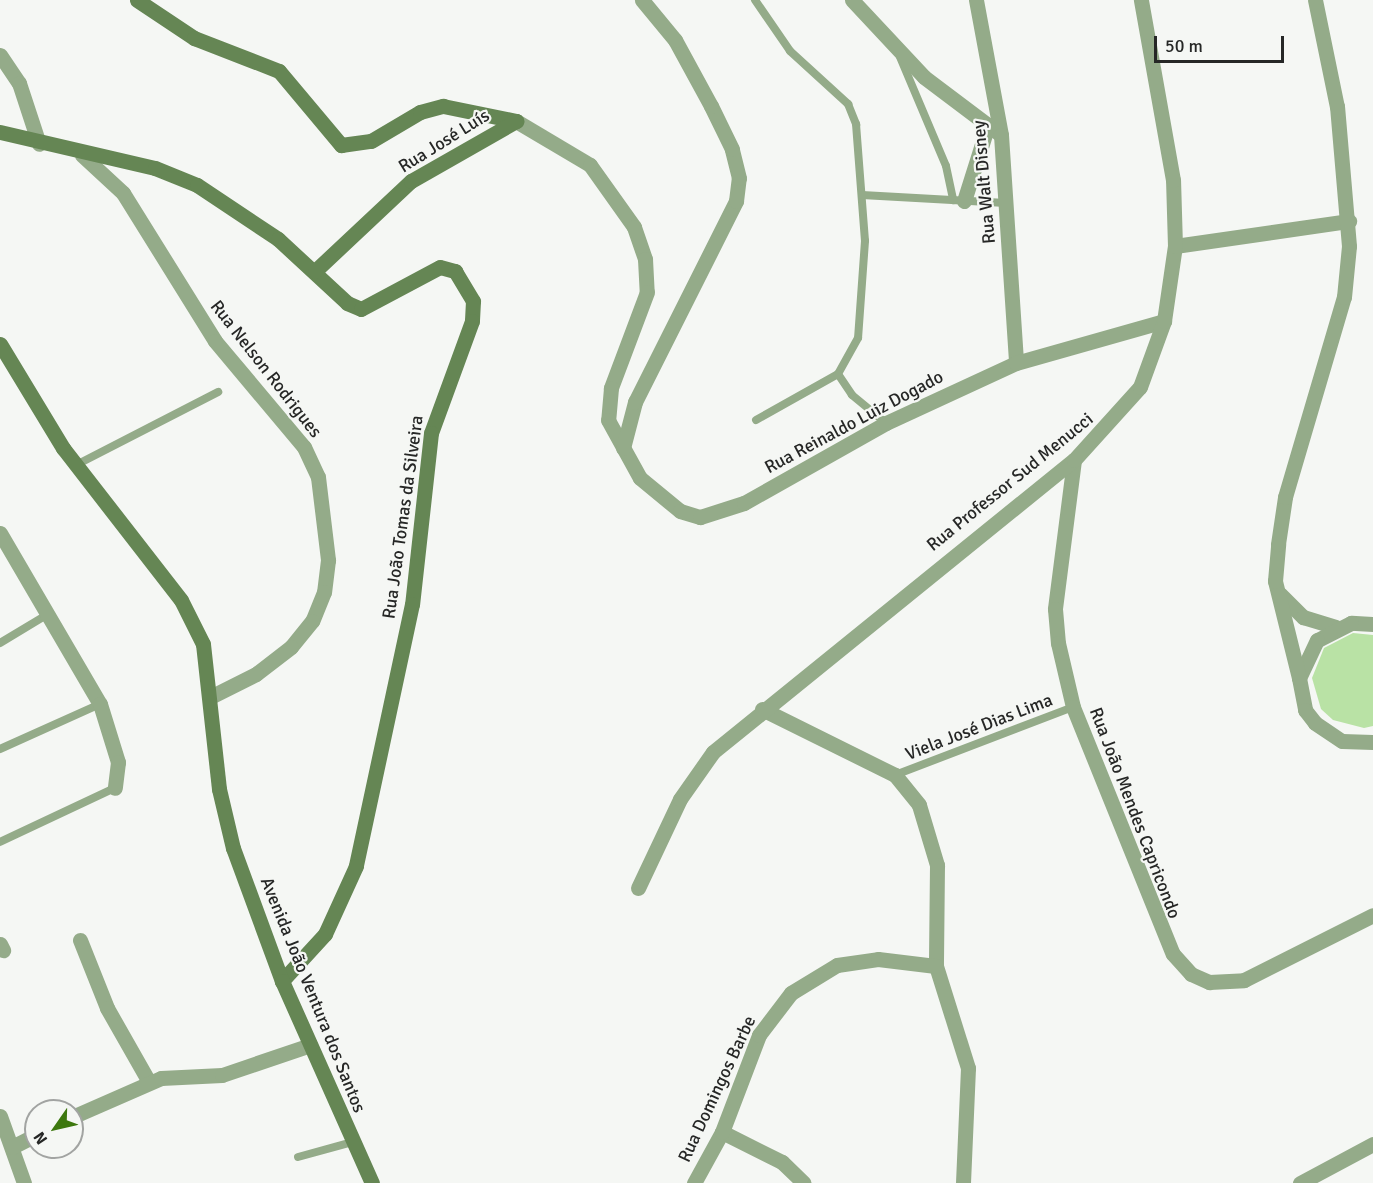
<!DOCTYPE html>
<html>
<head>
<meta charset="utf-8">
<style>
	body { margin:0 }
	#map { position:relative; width:1373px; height:1183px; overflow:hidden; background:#f5f7f4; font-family:Signika,sans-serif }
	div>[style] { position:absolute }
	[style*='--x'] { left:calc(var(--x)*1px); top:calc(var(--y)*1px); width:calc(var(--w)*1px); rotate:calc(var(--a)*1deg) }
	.green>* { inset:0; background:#b9e2a5 }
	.lane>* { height:8px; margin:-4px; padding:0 4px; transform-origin:4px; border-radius:4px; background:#94ab89 }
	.street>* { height:15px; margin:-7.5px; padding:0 7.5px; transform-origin:7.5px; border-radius:7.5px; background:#94ab89 }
	.secondary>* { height:15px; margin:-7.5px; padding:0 7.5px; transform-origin:7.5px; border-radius:7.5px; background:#658654 }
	span { translate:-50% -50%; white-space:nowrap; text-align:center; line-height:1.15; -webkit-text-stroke:4.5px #f5f7f4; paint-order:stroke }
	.street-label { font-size:18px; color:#262726 }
	.north { position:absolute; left:24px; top:1099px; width:60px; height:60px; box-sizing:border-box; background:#f5f7f4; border:2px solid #a2a4a2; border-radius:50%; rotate:236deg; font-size:16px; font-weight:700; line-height:24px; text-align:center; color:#262726 }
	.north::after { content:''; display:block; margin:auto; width:21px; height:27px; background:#3d780e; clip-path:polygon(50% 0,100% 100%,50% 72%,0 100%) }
	.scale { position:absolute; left:1154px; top:36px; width:130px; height:27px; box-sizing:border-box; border:3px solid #262726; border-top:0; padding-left:8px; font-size:18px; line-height:21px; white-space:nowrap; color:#262726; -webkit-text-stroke:4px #f5f7f4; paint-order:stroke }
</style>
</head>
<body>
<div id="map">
	<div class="green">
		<div style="clip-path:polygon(1353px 633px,1373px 635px,1373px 726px,1364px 728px,1333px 720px,1321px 709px,1312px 678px,1324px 648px)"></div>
	</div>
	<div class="lane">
		<div style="--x:755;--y:0;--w:62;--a:55.5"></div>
		<div style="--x:790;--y:51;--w:79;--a:42.4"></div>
		<div style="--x:848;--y:104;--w:22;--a:68"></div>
		<div style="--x:856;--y:124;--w:117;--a:85.6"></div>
		<div style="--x:865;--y:241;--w:97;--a:94.1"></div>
		<div style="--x:858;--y:338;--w:41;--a:119.1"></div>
		<div style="--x:838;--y:374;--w:94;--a:150.7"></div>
		<div style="--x:900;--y:57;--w:118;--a:67.1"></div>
		<div style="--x:946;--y:166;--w:35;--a:78"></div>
		<div style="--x:862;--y:195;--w:144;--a:3.2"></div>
		<div style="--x:838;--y:374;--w:25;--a:56"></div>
		<div style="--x:852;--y:395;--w:44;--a:39.5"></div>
		<div style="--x:76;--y:465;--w:160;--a:-27.2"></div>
		<div style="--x:0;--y:643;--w:56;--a:-31.1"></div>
		<div style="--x:0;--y:749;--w:110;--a:-24.2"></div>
		<div style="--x:895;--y:775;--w:191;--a:-20.9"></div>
		<div style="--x:0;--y:842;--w:127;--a:-25.2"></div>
		<div style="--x:298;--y:1157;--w:57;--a:-15.3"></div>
	</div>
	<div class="street">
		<div style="--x:852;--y:0;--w:105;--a:46.9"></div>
		<div style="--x:924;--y:77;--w:96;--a:37"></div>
		<div style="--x:976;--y:0;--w:137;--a:79.5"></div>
		<div style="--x:1001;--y:135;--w:228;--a:86.2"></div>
		<div style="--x:0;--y:55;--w:34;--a:56"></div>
		<div style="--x:19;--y:83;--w:64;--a:71.8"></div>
		<div style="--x:516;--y:121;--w:86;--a:30.7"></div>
		<div style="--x:590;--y:165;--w:76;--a:54.6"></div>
		<div style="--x:634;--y:227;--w:34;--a:71"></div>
		<div style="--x:645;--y:259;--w:33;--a:87"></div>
		<div style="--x:647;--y:292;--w:103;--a:110.6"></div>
		<div style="--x:611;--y:388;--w:32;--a:95"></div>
		<div style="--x:608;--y:420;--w:66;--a:61.1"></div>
		<div style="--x:640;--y:478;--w:52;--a:39.5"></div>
		<div style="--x:680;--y:511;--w:21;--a:17"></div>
		<div style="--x:700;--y:517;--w:46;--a:-17.7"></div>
		<div style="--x:744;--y:503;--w:163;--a:-29.4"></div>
		<div style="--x:886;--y:423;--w:143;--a:-24.8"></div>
		<div style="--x:1016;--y:363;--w:154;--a:-15.8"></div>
		<div style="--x:82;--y:155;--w:56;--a:42.8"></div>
		<div style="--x:123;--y:193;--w:174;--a:58.1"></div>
		<div style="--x:215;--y:341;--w:138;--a:50"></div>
		<div style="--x:304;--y:447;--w:33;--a:65"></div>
		<div style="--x:318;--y:477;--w:84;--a:83.1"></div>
		<div style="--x:328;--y:560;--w:32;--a:97"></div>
		<div style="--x:324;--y:592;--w:31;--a:112"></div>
		<div style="--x:312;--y:621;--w:33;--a:129"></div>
		<div style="--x:291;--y:647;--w:44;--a:142.4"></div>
		<div style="--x:256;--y:674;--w:49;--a:153.4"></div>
		<div style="--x:964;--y:201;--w:80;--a:-72.5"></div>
		<div style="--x:1175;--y:246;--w:176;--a:-8.2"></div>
		<div style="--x:623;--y:448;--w:48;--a:-75.4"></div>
		<div style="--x:635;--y:402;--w:225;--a:-63.3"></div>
		<div style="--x:736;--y:201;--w:23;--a:-83"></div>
		<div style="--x:739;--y:178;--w:30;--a:-104"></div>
		<div style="--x:732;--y:149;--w:48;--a:-116"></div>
		<div style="--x:711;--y:106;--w:75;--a:-118.6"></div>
		<div style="--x:675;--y:40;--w:52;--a:-129.5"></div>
		<div style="--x:1074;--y:460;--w:150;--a:97.3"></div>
		<div style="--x:1055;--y:609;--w:34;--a:85"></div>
		<div style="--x:1058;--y:643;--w:66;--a:76.8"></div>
		<div style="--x:1073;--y:707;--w:266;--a:68"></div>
		<div style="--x:1173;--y:954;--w:27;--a:48"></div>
		<div style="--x:1191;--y:974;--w:20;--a:24"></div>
		<div style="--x:1209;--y:982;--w:35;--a:-3"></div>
		<div style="--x:1244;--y:980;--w:144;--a:-26.7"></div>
		<div style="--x:0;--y:533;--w:198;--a:59.7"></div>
		<div style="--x:100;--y:704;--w:61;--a:72.8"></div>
		<div style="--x:118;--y:762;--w:26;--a:97"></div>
		<div style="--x:1280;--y:594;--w:33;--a:45"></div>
		<div style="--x:1303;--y:617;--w:34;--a:17"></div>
		<div style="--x:1373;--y:624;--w:22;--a:-177"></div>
		<div style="--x:1351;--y:623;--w:38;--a:153"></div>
		<div style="--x:1317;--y:640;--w:42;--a:115.3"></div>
		<div style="--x:1299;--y:678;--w:33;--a:79"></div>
		<div style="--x:1305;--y:710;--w:16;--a:52"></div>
		<div style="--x:1315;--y:723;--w:32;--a:34"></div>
		<div style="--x:1342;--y:741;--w:31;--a:2"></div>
		<div style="--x:1299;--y:678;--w:100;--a:-103.9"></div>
		<div style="--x:1275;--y:581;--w:37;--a:-85"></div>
		<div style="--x:1278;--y:544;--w:48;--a:-81.5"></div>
		<div style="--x:1285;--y:497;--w:209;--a:-73.6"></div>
		<div style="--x:1344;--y:297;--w:51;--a:-84.4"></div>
		<div style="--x:1349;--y:246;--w:140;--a:-94.9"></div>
		<div style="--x:1337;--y:107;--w:109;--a:-101.6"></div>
		<div style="--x:762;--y:709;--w:148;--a:26.4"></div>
		<div style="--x:895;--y:775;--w:38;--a:51"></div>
		<div style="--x:919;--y:805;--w:63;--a:73.3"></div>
		<div style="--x:937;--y:865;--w:101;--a:90.6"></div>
		<div style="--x:936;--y:966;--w:107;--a:72.6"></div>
		<div style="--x:968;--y:1068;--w:115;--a:92.5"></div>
		<div style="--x:638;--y:888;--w:98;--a:-64.7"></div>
		<div style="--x:680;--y:799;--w:57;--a:-54.9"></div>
		<div style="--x:713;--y:752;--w:464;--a:-39"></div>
		<div style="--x:1074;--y:460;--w:98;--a:-47.9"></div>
		<div style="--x:1140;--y:387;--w:70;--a:-70"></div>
		<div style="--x:1164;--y:321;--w:76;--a:-81.7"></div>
		<div style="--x:1175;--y:246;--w:66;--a:-91.7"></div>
		<div style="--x:1173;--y:180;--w:183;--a:-100.1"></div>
		<div style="--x:80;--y:940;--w:73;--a:68.3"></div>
		<div style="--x:107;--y:1008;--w:85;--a:60.4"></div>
		<div style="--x:0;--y:944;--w:7;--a:63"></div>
		<div style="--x:0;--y:1116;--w:71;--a:70.3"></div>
		<div style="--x:72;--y:1117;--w:97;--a:-23.7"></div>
		<div style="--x:161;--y:1078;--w:61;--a:-2.8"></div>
		<div style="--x:222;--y:1075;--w:93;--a:-18.8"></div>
		<div style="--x:722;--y:1132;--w:67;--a:26.6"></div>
		<div style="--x:782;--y:1162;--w:30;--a:44"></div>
		<div style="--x:12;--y:1147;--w:27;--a:-27"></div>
		<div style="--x:694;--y:1183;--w:58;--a:-61.2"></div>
		<div style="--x:722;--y:1132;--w:104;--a:-69.1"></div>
		<div style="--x:759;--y:1035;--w:53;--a:-52.7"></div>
		<div style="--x:791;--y:993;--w:54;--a:-31.3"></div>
		<div style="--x:837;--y:965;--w:41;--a:-8.3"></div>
		<div style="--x:878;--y:959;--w:58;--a:6.9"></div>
		<div style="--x:1300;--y:1183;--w:83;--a:-28.1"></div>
	</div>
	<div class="secondary">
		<div style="--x:137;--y:0;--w:69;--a:33.7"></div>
		<div style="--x:194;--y:38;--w:91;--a:21.2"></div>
		<div style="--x:279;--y:71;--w:97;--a:50"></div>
		<div style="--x:341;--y:145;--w:30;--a:-8"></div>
		<div style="--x:371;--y:141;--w:57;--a:-30.6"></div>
		<div style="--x:420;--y:112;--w:24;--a:-15"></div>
		<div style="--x:443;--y:106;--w:75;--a:11.6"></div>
		<div style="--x:0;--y:132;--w:159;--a:13.1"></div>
		<div style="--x:155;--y:168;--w:45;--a:22"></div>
		<div style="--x:197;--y:185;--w:97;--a:33.7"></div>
		<div style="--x:278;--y:239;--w:94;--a:42.8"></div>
		<div style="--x:347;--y:303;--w:15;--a:23"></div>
		<div style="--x:361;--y:309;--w:89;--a:-28"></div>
		<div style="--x:440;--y:267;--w:16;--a:15"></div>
		<div style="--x:455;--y:271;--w:35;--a:59"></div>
		<div style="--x:473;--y:301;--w:20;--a:93"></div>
		<div style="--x:472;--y:321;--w:119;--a:110.1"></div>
		<div style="--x:431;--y:433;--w:172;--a:96.3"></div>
		<div style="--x:412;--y:604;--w:268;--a:102.1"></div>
		<div style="--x:356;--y:866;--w:75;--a:114.5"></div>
		<div style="--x:325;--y:934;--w:64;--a:132.5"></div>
		<div style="--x:315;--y:271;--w:132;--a:-43.2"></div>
		<div style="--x:411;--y:181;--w:121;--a:-29.7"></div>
		<div style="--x:0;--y:344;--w:122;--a:58.8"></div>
		<div style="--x:63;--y:448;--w:192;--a:52.2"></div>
		<div style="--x:181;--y:600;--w:49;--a:63.4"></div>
		<div style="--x:203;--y:644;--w:146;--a:83.7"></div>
		<div style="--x:219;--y:789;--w:61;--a:76.7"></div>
		<div style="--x:233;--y:848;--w:142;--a:69.8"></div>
		<div style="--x:282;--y:981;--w:221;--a:66"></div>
	</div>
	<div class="street-label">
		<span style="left:444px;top:141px;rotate:-32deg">Rua José Luís</span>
		<span style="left:984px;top:182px;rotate:-95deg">Rua Walt Disney</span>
		<span style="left:266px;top:369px;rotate:52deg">Rua Nelson Rodrigues</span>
		<span style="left:854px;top:422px;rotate:-28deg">Rua Reinaldo Luiz Dogado</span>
		<span style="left:1010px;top:482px;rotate:-39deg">Rua Professor Sud Menucci</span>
		<span style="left:403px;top:517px;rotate:-82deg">Rua João Tomas da Silveira</span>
		<span style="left:979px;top:727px;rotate:-21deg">Viela José Dias Lima</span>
		<span style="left:1135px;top:813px;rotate:69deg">Rua João Mendes Capricondo</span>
		<span style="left:313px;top:995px;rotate:68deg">Avenida João Ventura dos Santos</span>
		<span style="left:717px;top:1089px;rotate:-65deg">Rua Domingos Barbe</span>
	</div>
	<div class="north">N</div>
	<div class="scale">50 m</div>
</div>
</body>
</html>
